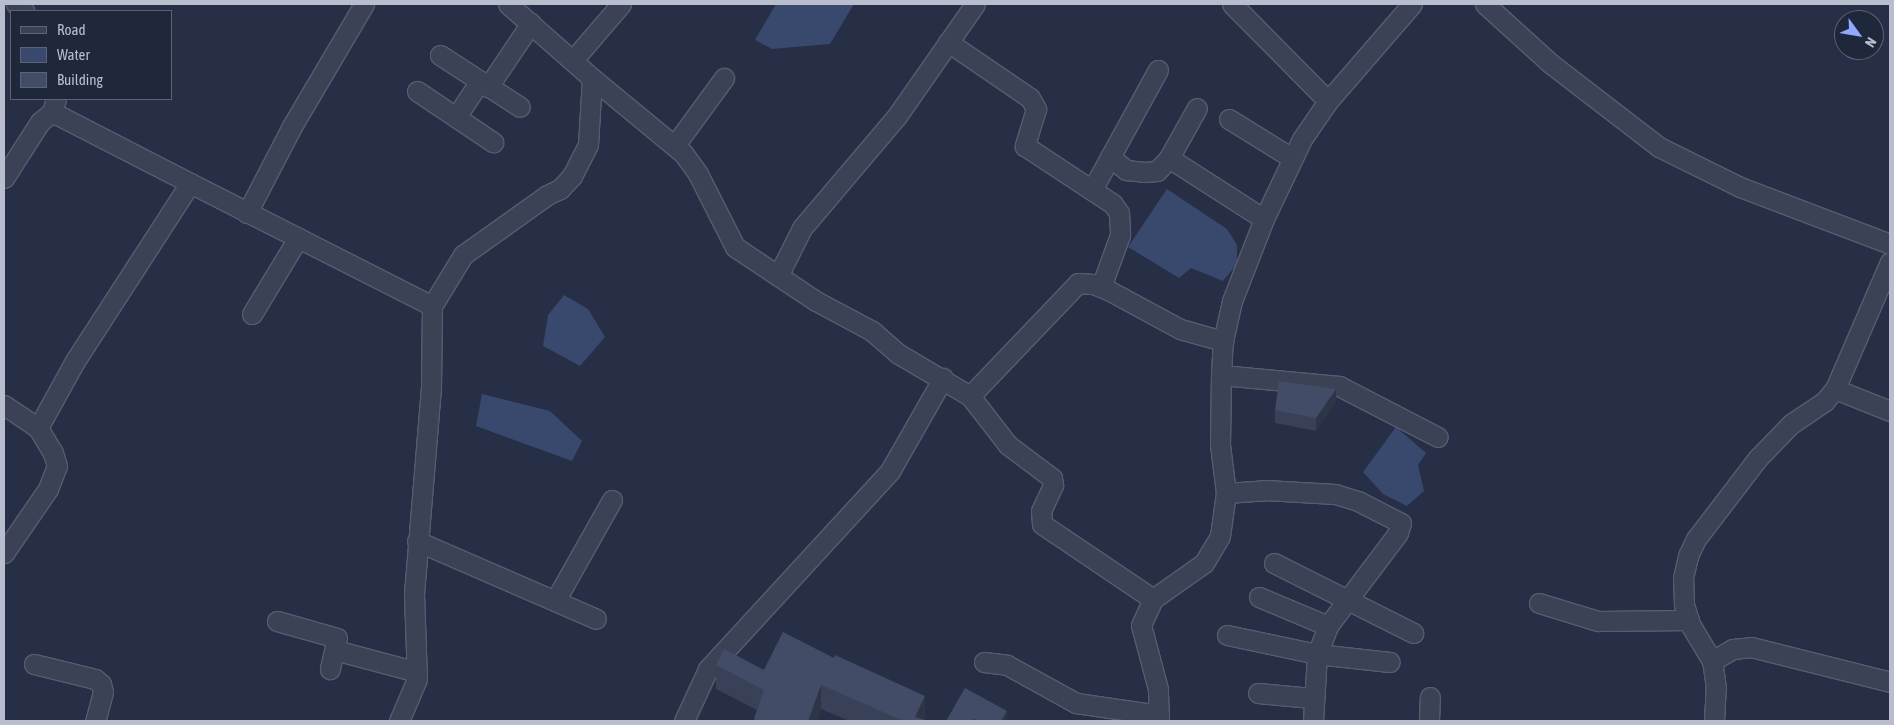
<!DOCTYPE html>
<html>
<head>
<meta charset="utf-8">
<style>
	body { margin:0 }
	#map { position:relative; width:1894px; height:725px; overflow:hidden; background:#262f45; font-family:"Asap Condensed",sans-serif }
	div>[style] { position:absolute }
	[style*='--x'] { left:calc(var(--x)*1px); top:calc(var(--y)*1px); width:calc(var(--w)*1px); rotate:calc(var(--a)*1deg) }
	.water>* { inset:0; background:#39486d }
	.roads { filter:drop-shadow(1px 0 #565d6f) drop-shadow(-1px 0 #565d6f) drop-shadow(0 1px #565d6f) drop-shadow(0 -1px #565d6f) }
	.minor>* { height:19px; margin:-9.5px; padding:0 9.5px; transform-origin:9.5px; border-radius:9.5px; background:#3b4255 }
	.wall>* { inset:0; background:#394158 }
	.shaded-wall>* { inset:0; background:#2e3547 }
	.building>* { inset:0; background:#424c66 }
	span { translate:-50% -50%; white-space:nowrap; text-align:center; line-height:1.15; -webkit-text-stroke:5px #1f273a; paint-order:stroke }
	.frame { position:absolute; inset:0; border:5px solid #b8bece; pointer-events:none }
	.legend { position:absolute; left:10px; top:10px; width:162px; height:90px; box-sizing:border-box; background:#1f273a; border:1px solid #5c6375; margin:0; padding:6px 9px; list-style:none; font-size:15px; color:#b8bece }
	.legend li { display:flex; align-items:center; gap:10px; height:25px }
	.legend b { width:25px; border:1px solid #5c6375 }
	.north { position:absolute; left:1834px; top:10px; width:50px; height:50px; box-sizing:border-box; background:#1f273a; border:1px solid #5c6375; border-radius:50%; rotate:122deg; font-size:14px; font-weight:700; line-height:20px; text-align:center; color:#b8bece }
	.north::after { content:''; display:block; margin:auto; width:18px; height:22px; background:#8ea9fe; clip-path:polygon(50% 0,100% 100%,50% 72%,0 100%) }
</style>
</head>
<body>
<div id="map">
	<div class="water">
		<div style="clip-path:polygon(776px 4px,854px 4px,830px 44px,772px 49px,755px 40px)"></div>
		<div style="clip-path:polygon(1167px 189px,1227px 229px,1237px 245px,1237px 264px,1223px 281px,1191px 268px,1179px 278px,1128px 247px)"></div>
		<div style="clip-path:polygon(564px 295px,588px 309px,605px 337px,580px 366px,543px 346px,548px 315px)"></div>
		<div style="clip-path:polygon(482px 394px,550px 411px,582px 441px,572px 461px,476px 426px)"></div>
		<div style="clip-path:polygon(1396px 427px,1426px 453px,1418px 465px,1424px 491px,1407px 506px,1383px 494px,1363px 472px)"></div>
	</div>
	<div class="roads">
		<div class="minor">
			<div style="--x:16;--y:4;--w:11;--a:41"></div>
			<div style="--x:508;--y:4;--w:112;--a:41.4"></div>
			<div style="--x:1232;--y:4;--w:136;--a:45.3"></div>
			<div style="--x:1485;--y:4;--w:88;--a:42.2"></div>
			<div style="--x:1550;--y:63;--w:138;--a:37.6"></div>
			<div style="--x:1659;--y:147;--w:90;--a:26.3"></div>
			<div style="--x:1740;--y:187;--w:160;--a:20.8"></div>
			<div style="--x:948;--y:42;--w:99;--a:34.3"></div>
			<div style="--x:1030;--y:98;--w:13;--a:61"></div>
			<div style="--x:1036;--y:109;--w:39;--a:107"></div>
			<div style="--x:1025;--y:146;--w:105;--a:33.4"></div>
			<div style="--x:1113;--y:204;--w:11;--a:56"></div>
			<div style="--x:1119;--y:213;--w:22;--a:87"></div>
			<div style="--x:1120;--y:235;--w:55;--a:110.1"></div>
			<div style="--x:440;--y:55;--w:95;--a:33"></div>
			<div style="--x:573;--y:60;--w:74;--a:-49.4"></div>
			<div style="--x:488;--y:87;--w:77;--a:-56.1"></div>
			<div style="--x:417;--y:91;--w:92;--a:33.9"></div>
			<div style="--x:52;--y:112;--w:155;--a:27.2"></div>
			<div style="--x:456;--y:117;--w:43;--a:-56.3"></div>
			<div style="--x:1229;--y:119;--w:74;--a:31.8"></div>
			<div style="--x:675;--y:145;--w:83;--a:-53.8"></div>
			<div style="--x:1110;--y:157;--w:21;--a:39"></div>
			<div style="--x:1126;--y:170;--w:18;--a:6"></div>
			<div style="--x:1144;--y:172;--w:13;--a:-4"></div>
			<div style="--x:1157;--y:171;--w:18;--a:-47"></div>
			<div style="--x:1169;--y:158;--w:113;--a:32.7"></div>
			<div style="--x:1169;--y:158;--w:57;--a:-60.8"></div>
			<div style="--x:4;--y:178;--w:67;--a:-57.3"></div>
			<div style="--x:40;--y:122;--w:16;--a:-40"></div>
			<div style="--x:52;--y:112;--w:14;--a:-73"></div>
			<div style="--x:1092;--y:190;--w:137;--a:-61.2"></div>
			<div style="--x:247;--y:213;--w:96;--a:-62.6"></div>
			<div style="--x:291;--y:128;--w:144;--a:-59.5"></div>
			<div style="--x:778;--y:276;--w:54;--a:-63.4"></div>
			<div style="--x:802;--y:228;--w:147;--a:-49.7"></div>
			<div style="--x:897;--y:116;--w:136;--a:-55.1"></div>
			<div style="--x:432;--y:306;--w:60;--a:-58.7"></div>
			<div style="--x:463;--y:255;--w:103;--a:-35.5"></div>
			<div style="--x:547;--y:195;--w:14;--a:-25"></div>
			<div style="--x:560;--y:189;--w:18;--a:-47"></div>
			<div style="--x:572;--y:176;--w:35;--a:-63"></div>
			<div style="--x:588;--y:145;--w:67;--a:-86.6"></div>
			<div style="--x:592;--y:78;--w:118;--a:39.5"></div>
			<div style="--x:683;--y:153;--w:26;--a:54"></div>
			<div style="--x:698;--y:174;--w:82;--a:63.1"></div>
			<div style="--x:735;--y:247;--w:97;--a:33.7"></div>
			<div style="--x:816;--y:301;--w:64;--a:28.2"></div>
			<div style="--x:872;--y:331;--w:33;--a:41"></div>
			<div style="--x:897;--y:353;--w:85;--a:30.5"></div>
			<div style="--x:252;--y:314;--w:89;--a:-58.8"></div>
			<div style="--x:1221;--y:375;--w:119;--a:5.3"></div>
			<div style="--x:1339;--y:386;--w:111;--a:27.3"></div>
			<div style="--x:1835;--y:389;--w:59;--a:21.8"></div>
			<div style="--x:4;--y:405;--w:41;--a:34.1"></div>
			<div style="--x:1226;--y:493;--w:39;--a:-4"></div>
			<div style="--x:1265;--y:490;--w:70;--a:3.3"></div>
			<div style="--x:1335;--y:494;--w:24;--a:17"></div>
			<div style="--x:1358;--y:501;--w:48;--a:27.1"></div>
			<div style="--x:1401;--y:523;--w:10;--a:107"></div>
			<div style="--x:1398;--y:533;--w:116;--a:127"></div>
			<div style="--x:1328;--y:626;--w:30;--a:111"></div>
			<div style="--x:1317;--y:654;--w:67;--a:93.4"></div>
			<div style="--x:417;--y:541;--w:195;--a:23.5"></div>
			<div style="--x:4;--y:553;--w:78;--a:-55.5"></div>
			<div style="--x:48;--y:489;--w:25;--a:-69"></div>
			<div style="--x:57;--y:466;--w:14;--a:-107"></div>
			<div style="--x:53;--y:453;--w:29;--a:-121"></div>
			<div style="--x:38;--y:428;--w:77;--a:-61.1"></div>
			<div style="--x:75;--y:361;--w:212;--a:-57.1"></div>
			<div style="--x:190;--y:183;--w:271;--a:26.9"></div>
			<div style="--x:432;--y:306;--w:81;--a:90.7"></div>
			<div style="--x:431;--y:387;--w:208;--a:94.7"></div>
			<div style="--x:414;--y:594;--w:85;--a:88"></div>
			<div style="--x:417;--y:679;--w:46;--a:113.2"></div>
			<div style="--x:1274;--y:563;--w:156;--a:26.7"></div>
			<div style="--x:1259;--y:597;--w:75;--a:22.8"></div>
			<div style="--x:1153;--y:599;--w:134;--a:-146"></div>
			<div style="--x:1042;--y:524;--w:13;--a:-94"></div>
			<div style="--x:1041;--y:511;--w:29;--a:-65"></div>
			<div style="--x:1053;--y:485;--w:7;--a:-98"></div>
			<div style="--x:1052;--y:478;--w:55;--a:-143.1"></div>
			<div style="--x:1008;--y:445;--w:62;--a:-127.8"></div>
			<div style="--x:970;--y:396;--w:156;--a:-46.3"></div>
			<div style="--x:1078;--y:283;--w:15;--a:4"></div>
			<div style="--x:1093;--y:284;--w:16;--a:22"></div>
			<div style="--x:1108;--y:290;--w:82;--a:28.4"></div>
			<div style="--x:1180;--y:329;--w:45;--a:15.6"></div>
			<div style="--x:555;--y:601;--w:116;--a:-60.6"></div>
			<div style="--x:1539;--y:603;--w:62;--a:17"></div>
			<div style="--x:1598;--y:621;--w:91;--a:-0.6"></div>
			<div style="--x:277;--y:621;--w:62;--a:15.8"></div>
			<div style="--x:337;--y:638;--w:32;--a:103"></div>
			<div style="--x:1227;--y:635;--w:92;--a:11.9"></div>
			<div style="--x:1317;--y:654;--w:73;--a:6.3"></div>
			<div style="--x:335;--y:650;--w:85;--a:15"></div>
			<div style="--x:1712;--y:661;--w:24;--a:-30"></div>
			<div style="--x:1733;--y:649;--w:18;--a:-6"></div>
			<div style="--x:1751;--y:647;--w:143;--a:14.1"></div>
			<div style="--x:984;--y:662;--w:23;--a:7"></div>
			<div style="--x:1007;--y:665;--w:79;--a:28.8"></div>
			<div style="--x:1076;--y:703;--w:84;--a:8.2"></div>
			<div style="--x:34;--y:664;--w:63;--a:13.8"></div>
			<div style="--x:95;--y:679;--w:8;--a:40"></div>
			<div style="--x:101;--y:684;--w:8;--a:76"></div>
			<div style="--x:103;--y:692;--w:30;--a:105"></div>
			<div style="--x:1258;--y:693;--w:54;--a:5.3"></div>
			<div style="--x:684;--y:721;--w:57;--a:-65.2"></div>
			<div style="--x:708;--y:669;--w:269;--a:-47.4"></div>
			<div style="--x:890;--y:471;--w:107;--a:-60.3"></div>
			<div style="--x:1159;--y:721;--w:32;--a:-92"></div>
			<div style="--x:1158;--y:689;--w:66;--a:-104.9"></div>
			<div style="--x:1141;--y:625;--w:29;--a:-65"></div>
			<div style="--x:1153;--y:599;--w:62;--a:-35.2"></div>
			<div style="--x:1204;--y:563;--w:31;--a:-59"></div>
			<div style="--x:1220;--y:536;--w:43;--a:-82.1"></div>
			<div style="--x:1226;--y:493;--w:48;--a:-97.1"></div>
			<div style="--x:1220;--y:445;--w:70;--a:-89.2"></div>
			<div style="--x:1221;--y:375;--w:34;--a:-87"></div>
			<div style="--x:1223;--y:341;--w:41;--a:-77.3"></div>
			<div style="--x:1232;--y:301;--w:88;--a:-68.7"></div>
			<div style="--x:1264;--y:219;--w:89;--a:-64.6"></div>
			<div style="--x:1302;--y:139;--w:46;--a:-55.6"></div>
			<div style="--x:1328;--y:101;--w:128;--a:-49.1"></div>
			<div style="--x:1429;--y:721;--w:24;--a:-88"></div>
			<div style="--x:1714;--y:721;--w:33;--a:-87"></div>
			<div style="--x:1716;--y:688;--w:27;--a:-98"></div>
			<div style="--x:1712;--y:661;--w:43;--a:-120.7"></div>
			<div style="--x:1690;--y:624;--w:21;--a:-107"></div>
			<div style="--x:1684;--y:604;--w:26;--a:-92"></div>
			<div style="--x:1683;--y:578;--w:23;--a:-77"></div>
			<div style="--x:1688;--y:556;--w:19;--a:-65"></div>
			<div style="--x:1696;--y:539;--w:102;--a:-52.6"></div>
			<div style="--x:1758;--y:458;--w:47;--a:-45.9"></div>
			<div style="--x:1791;--y:424;--w:40;--a:-34"></div>
			<div style="--x:1824;--y:402;--w:17;--a:-50"></div>
			<div style="--x:1835;--y:389;--w:138;--a:-66.6"></div>
		</div>
	</div>
	<div class="wall">
		<div style="clip-path:polygon(1336px 402px,1316px 431px,1275px 423px,1275px 410px)"></div>
		<div style="clip-path:polygon(783px 632px,925px 720px,928px 721px,849px 721px,821px 709px,817px 721px,754px 721px,754px 719px,757px 710px,716px 689px,716px 665px,764px 670px)"></div>
	</div>
	<div class="shaded-wall">
		<div style="clip-path:polygon(1336px 389px,1336px 402px,1316px 431px,1316px 418px)"></div>
		<div style="clip-path:polygon(821px 685px,821px 709px,817px 721px,808px 721px)"></div>
		<div style="clip-path:polygon(925px 696px,925px 720px,915px 717px)"></div>
		<div style="clip-path:polygon(1007px 711px,1007px 721px,1001px 721px)"></div>
	</div>
	<div class="building">
		<div style="clip-path:polygon(1279px 381px,1336px 389px,1316px 418px,1275px 410px)"></div>
		<div style="clip-path:polygon(783px 632px,834px 658px,835px 655px,925px 696px,915px 717px,928px 721px,904px 721px,821px 685px,808px 721px,759px 721px,759px 720px,754px 719px,764px 690px,716px 665px,724px 649px,764px 670px)"></div>
		<div style="clip-path:polygon(965px 688px,1007px 711px,1001px 721px,978px 721px,974px 719px,973px 721px,946px 721px)"></div>
	</div>
	<div class="frame"></div>
	<ul class="legend">
	<li><b style="height:6px;background:#3b4255"></b>Road</li>
	<li><b style="height:14px;background:#39486d"></b>Water</li>
	<li><b style="height:14px;background:#424c66"></b>Building</li>
	</ul>
	<div class="north">N</div>
</div>
</body>
</html>
